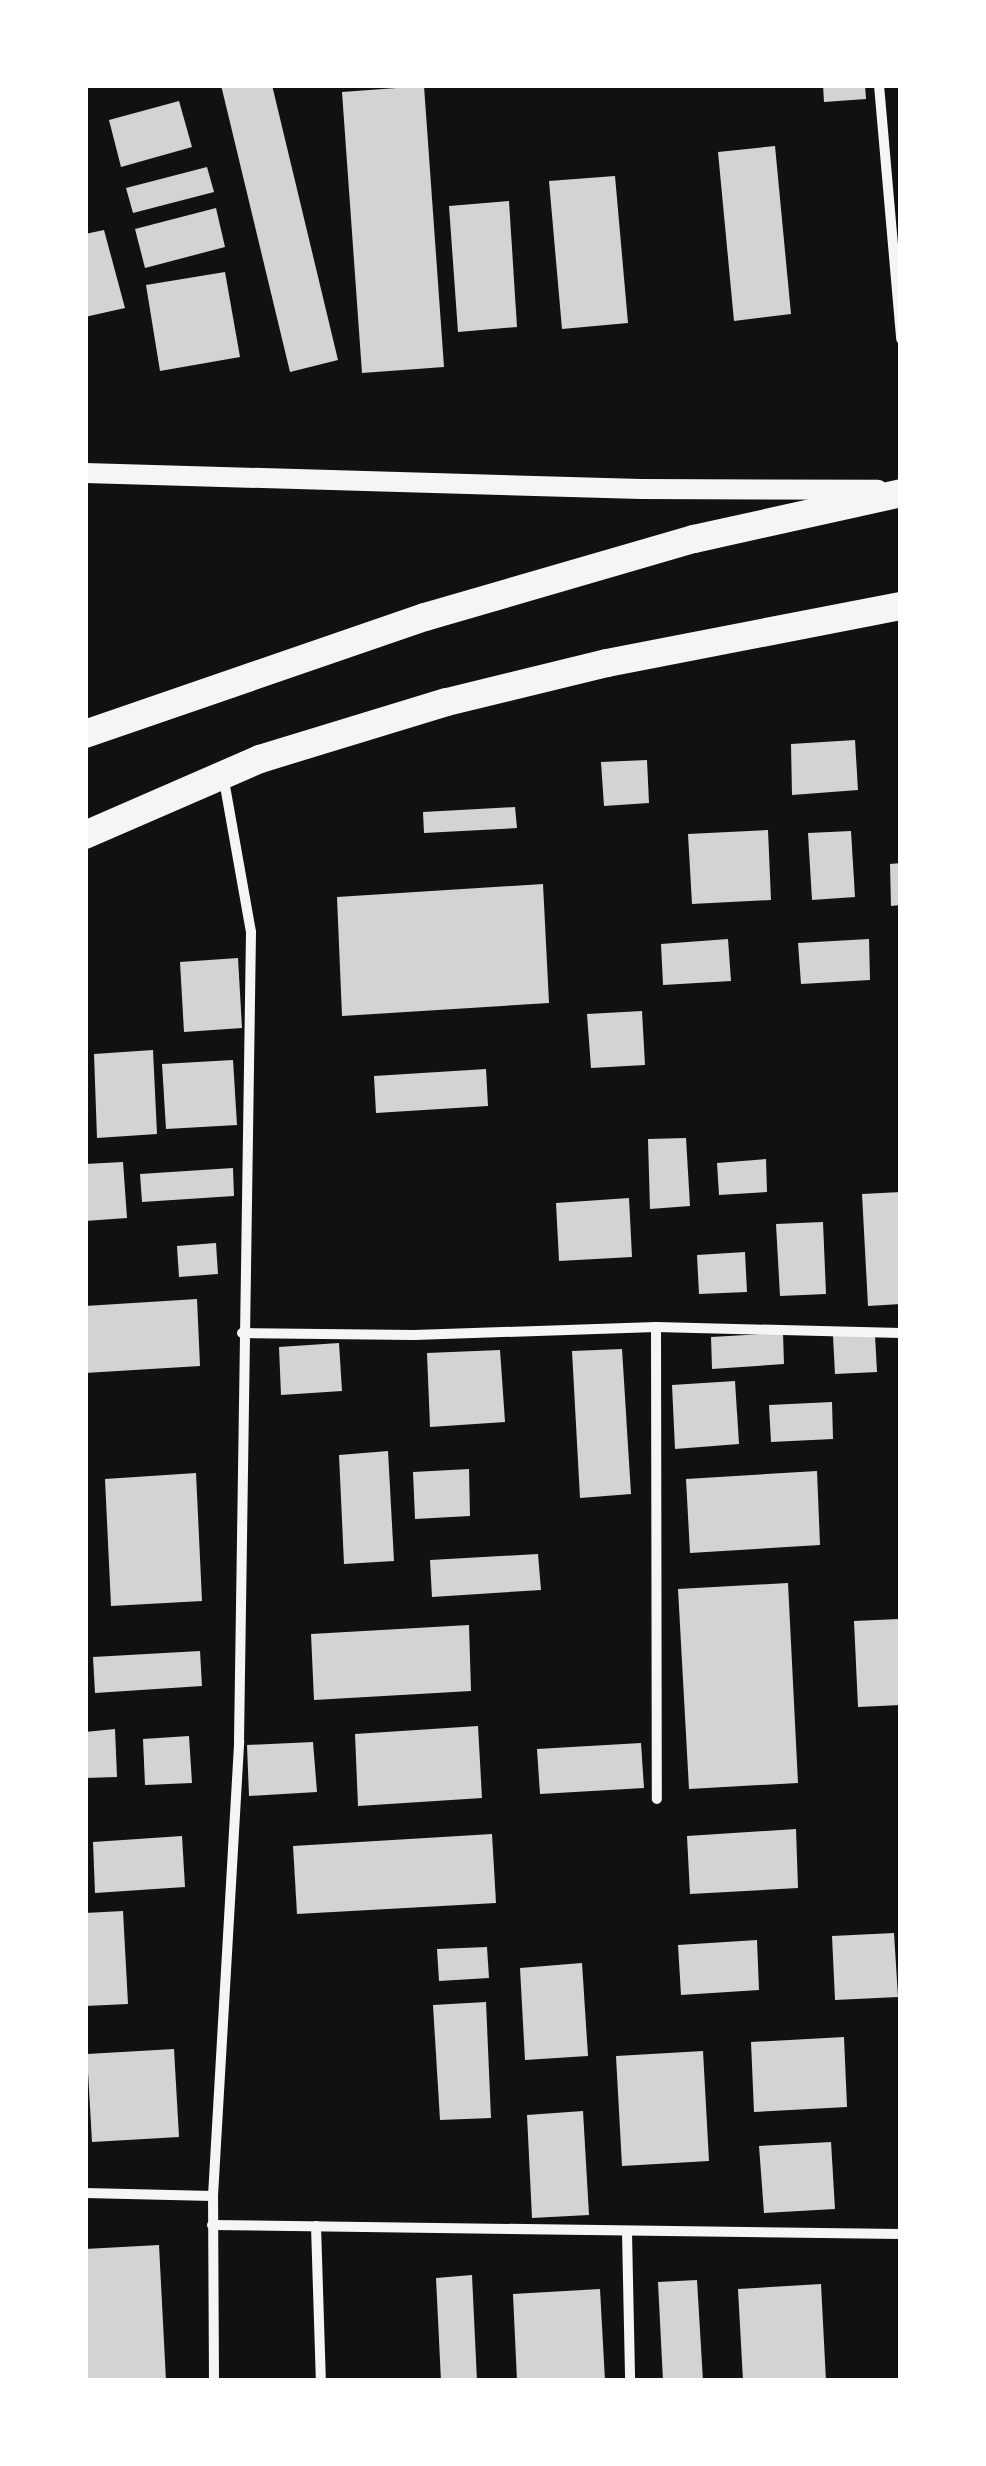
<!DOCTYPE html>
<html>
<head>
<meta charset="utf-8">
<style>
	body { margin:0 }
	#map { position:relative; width:986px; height:2466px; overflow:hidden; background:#111; font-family:Raleway,sans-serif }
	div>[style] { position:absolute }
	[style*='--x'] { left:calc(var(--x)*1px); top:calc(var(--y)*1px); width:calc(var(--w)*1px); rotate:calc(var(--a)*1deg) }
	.building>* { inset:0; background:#d3d3d3 }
	.minor>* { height:10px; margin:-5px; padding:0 5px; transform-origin:5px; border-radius:5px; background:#f5f5f5 }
	.secondary>* { height:20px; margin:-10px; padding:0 10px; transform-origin:10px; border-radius:10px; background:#f5f5f5 }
	.trunk>* { height:28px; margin:-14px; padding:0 14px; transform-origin:14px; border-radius:14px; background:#f5f5f5 }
	span { translate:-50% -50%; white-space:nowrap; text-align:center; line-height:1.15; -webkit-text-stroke:10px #fff; paint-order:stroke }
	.frame { position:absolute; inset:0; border:88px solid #fff; pointer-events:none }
</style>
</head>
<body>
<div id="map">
	<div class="building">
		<div style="clip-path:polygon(221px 85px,272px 85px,338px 360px,290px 372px)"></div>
		<div style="clip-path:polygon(823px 85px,865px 85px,866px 99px,824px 102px)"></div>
		<div style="clip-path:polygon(424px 86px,444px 367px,362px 373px,342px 92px)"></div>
		<div style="clip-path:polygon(179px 101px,192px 147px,121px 167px,109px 120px)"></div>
		<div style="clip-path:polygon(775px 146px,791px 314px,734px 321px,718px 152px)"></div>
		<div style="clip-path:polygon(207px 167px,214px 192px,133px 213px,126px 188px)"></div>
		<div style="clip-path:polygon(615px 176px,628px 323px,562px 329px,549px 181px)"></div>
		<div style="clip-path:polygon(509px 201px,517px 327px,458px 332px,449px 206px)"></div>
		<div style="clip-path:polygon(216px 208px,225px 247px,145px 268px,135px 229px)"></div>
		<div style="clip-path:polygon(104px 230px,125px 308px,85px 317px,85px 234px)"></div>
		<div style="clip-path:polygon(225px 272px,240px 357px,160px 371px,146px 285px)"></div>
		<div style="clip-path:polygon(855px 740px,858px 790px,792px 795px,791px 744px)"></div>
		<div style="clip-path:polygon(647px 760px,649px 803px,604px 806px,601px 762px)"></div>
		<div style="clip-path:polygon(515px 807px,517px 828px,424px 833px,423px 812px)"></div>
		<div style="clip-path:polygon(768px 830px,771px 900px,692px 904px,688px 834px)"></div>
		<div style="clip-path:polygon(851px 831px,855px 897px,812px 900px,808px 833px)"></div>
		<div style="clip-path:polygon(901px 863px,901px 905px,891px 906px,890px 864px)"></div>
		<div style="clip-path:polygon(543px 884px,549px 1003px,342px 1016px,337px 897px)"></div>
		<div style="clip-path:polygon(728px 939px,731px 981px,663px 985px,661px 944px)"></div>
		<div style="clip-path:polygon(869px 939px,870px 980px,801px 984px,798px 943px)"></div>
		<div style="clip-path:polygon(238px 958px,242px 1028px,184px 1032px,180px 962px)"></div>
		<div style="clip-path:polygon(642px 1011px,645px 1065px,591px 1068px,587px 1014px)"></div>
		<div style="clip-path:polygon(153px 1050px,157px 1134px,97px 1138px,94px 1054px)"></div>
		<div style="clip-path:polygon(233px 1060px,237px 1125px,166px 1129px,162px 1064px)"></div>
		<div style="clip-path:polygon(486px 1069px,488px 1106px,376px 1113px,374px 1076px)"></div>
		<div style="clip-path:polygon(686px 1138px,690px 1206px,650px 1209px,648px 1139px)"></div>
		<div style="clip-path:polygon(766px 1159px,767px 1192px,719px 1195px,717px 1163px)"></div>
		<div style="clip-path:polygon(123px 1162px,127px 1218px,85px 1221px,85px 1164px)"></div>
		<div style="clip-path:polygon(233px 1168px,234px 1196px,142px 1202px,140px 1174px)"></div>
		<div style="clip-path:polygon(901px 1192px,901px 1304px,868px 1306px,862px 1194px)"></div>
		<div style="clip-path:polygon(629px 1198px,632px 1257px,559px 1261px,556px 1203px)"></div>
		<div style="clip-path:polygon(823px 1222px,826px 1294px,780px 1296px,776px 1224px)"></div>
		<div style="clip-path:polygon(216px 1243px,218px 1274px,179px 1277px,177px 1246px)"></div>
		<div style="clip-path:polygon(745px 1252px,747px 1292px,699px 1294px,697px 1255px)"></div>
		<div style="clip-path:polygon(197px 1299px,200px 1366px,85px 1373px,85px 1306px)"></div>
		<div style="clip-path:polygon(783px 1333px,784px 1364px,712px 1369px,711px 1337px)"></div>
		<div style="clip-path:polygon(875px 1335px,877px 1372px,835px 1374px,833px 1336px)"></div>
		<div style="clip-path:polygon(339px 1343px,342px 1391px,281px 1395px,279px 1347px)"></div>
		<div style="clip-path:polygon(622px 1349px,631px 1494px,580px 1498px,572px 1351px)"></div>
		<div style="clip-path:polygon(500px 1350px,505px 1422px,430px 1427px,427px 1353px)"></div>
		<div style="clip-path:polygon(735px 1381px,739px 1444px,675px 1449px,672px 1385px)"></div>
		<div style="clip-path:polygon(832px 1402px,833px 1439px,771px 1442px,769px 1405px)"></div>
		<div style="clip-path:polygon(388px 1451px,394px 1561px,344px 1564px,339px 1455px)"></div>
		<div style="clip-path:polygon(469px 1469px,470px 1516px,415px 1519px,413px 1472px)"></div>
		<div style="clip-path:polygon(817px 1471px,820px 1545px,690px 1553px,686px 1479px)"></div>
		<div style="clip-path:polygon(196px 1473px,202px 1601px,111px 1606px,105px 1479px)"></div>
		<div style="clip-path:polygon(538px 1554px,541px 1590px,432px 1597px,430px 1560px)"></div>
		<div style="clip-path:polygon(788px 1583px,798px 1783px,689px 1789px,678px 1589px)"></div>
		<div style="clip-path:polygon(899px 1619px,901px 1705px,858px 1707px,854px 1621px)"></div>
		<div style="clip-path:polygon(469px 1625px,471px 1691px,314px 1700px,311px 1634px)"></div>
		<div style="clip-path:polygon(200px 1651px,202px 1686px,95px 1693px,93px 1657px)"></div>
		<div style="clip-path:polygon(478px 1726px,482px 1798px,358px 1806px,355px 1734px)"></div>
		<div style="clip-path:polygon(115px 1729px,117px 1777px,85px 1778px,85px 1732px)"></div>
		<div style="clip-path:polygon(189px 1736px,192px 1783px,145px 1785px,143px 1739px)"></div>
		<div style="clip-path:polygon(313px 1742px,317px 1792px,249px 1796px,247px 1745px)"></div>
		<div style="clip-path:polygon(641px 1743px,644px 1788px,540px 1794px,537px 1749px)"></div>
		<div style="clip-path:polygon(796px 1829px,798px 1888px,690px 1894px,687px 1836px)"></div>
		<div style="clip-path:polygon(492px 1834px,496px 1903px,297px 1914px,293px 1846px)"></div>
		<div style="clip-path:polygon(182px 1836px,185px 1887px,95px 1893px,93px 1842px)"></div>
		<div style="clip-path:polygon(123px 1911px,128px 2004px,85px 2006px,85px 1913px)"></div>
		<div style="clip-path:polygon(894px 1933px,898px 1997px,835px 2000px,832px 1936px)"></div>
		<div style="clip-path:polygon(757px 1940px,759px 1990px,681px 1995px,678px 1945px)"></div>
		<div style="clip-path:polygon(487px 1947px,489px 1978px,439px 1981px,437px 1949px)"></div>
		<div style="clip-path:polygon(582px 1963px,588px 2056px,525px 2060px,520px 1968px)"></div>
		<div style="clip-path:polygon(486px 2002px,491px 2118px,440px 2120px,433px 2005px)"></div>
		<div style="clip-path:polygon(844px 2037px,847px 2107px,754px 2112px,751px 2042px)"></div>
		<div style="clip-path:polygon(174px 2049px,179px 2137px,92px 2142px,87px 2054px)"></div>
		<div style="clip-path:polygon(703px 2051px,709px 2161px,622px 2166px,616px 2056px)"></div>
		<div style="clip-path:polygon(583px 2111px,589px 2215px,532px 2218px,527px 2115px)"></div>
		<div style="clip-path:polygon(831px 2142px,835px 2209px,764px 2213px,759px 2146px)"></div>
		<div style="clip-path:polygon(159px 2245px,166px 2381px,85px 2381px,85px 2249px)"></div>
		<div style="clip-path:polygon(472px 2275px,477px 2381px,441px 2381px,436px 2278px)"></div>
		<div style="clip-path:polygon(697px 2280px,703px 2381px,663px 2381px,658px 2282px)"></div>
		<div style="clip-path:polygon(821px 2284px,826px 2381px,743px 2381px,738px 2289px)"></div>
		<div style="clip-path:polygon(600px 2289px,605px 2381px,517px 2381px,513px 2294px)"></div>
	</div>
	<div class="minor">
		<div style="--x:879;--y:85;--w:255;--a:85"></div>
		<div style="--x:656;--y:1327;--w:472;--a:89.9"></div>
		<div style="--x:242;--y:1333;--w:172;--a:0.7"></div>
		<div style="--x:414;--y:1335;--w:242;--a:-1.9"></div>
		<div style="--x:656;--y:1327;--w:245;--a:1.4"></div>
		<div style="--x:85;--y:2193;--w:128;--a:1.3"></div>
		<div style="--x:212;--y:2225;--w:689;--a:0.75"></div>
		<div style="--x:316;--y:2226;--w:155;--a:88.2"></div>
		<div style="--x:627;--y:2232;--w:149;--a:88.8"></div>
		<div style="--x:214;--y:2381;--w:185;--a:-90.3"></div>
		<div style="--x:213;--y:2196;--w:456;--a:-86.7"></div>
		<div style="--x:239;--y:1741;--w:809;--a:-89.15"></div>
		<div style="--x:251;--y:932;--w:159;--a:-100.1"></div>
	</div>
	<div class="secondary">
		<div style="--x:85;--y:473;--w:556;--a:1.65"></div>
		<div style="--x:641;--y:489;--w:237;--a:0.2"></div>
	</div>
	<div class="trunk">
		<div style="--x:85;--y:734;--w:360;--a:-19"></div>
		<div style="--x:425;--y:617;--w:280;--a:-16.2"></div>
		<div style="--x:694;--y:539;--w:212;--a:-12.5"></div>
		<div style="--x:85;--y:835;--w:191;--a:-23.5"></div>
		<div style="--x:260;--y:759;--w:195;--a:-17"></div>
		<div style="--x:447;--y:702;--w:165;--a:-13.7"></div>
		<div style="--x:607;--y:663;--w:299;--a:-11"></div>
	</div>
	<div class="frame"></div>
</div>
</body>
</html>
